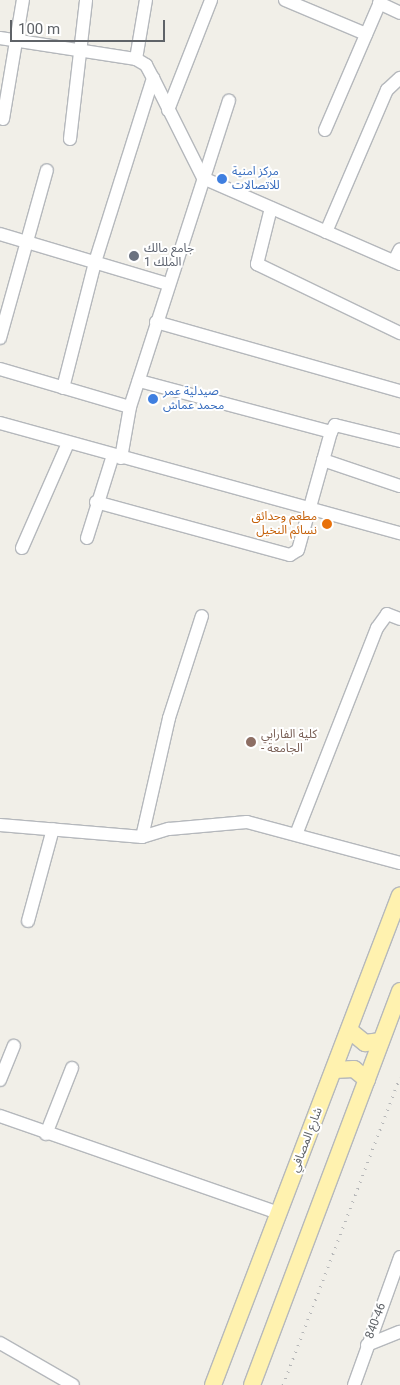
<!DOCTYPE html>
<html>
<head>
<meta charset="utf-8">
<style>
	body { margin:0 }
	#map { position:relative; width:400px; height:1385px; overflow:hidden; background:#f1efe8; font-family:Roboto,"Noto Sans Arabic",sans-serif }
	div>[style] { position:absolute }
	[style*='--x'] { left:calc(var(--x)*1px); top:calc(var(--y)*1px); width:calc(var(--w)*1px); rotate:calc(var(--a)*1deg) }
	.roads { filter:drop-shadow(1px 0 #b5b8bc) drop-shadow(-1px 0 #b5b8bc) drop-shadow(0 1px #b5b8bc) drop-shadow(0 -1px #b5b8bc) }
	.minor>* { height:12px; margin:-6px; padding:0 6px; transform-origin:6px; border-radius:6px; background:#fff }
	.major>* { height:16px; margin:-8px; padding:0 8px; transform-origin:8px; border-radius:8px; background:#fff2af }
	.rail>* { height:3px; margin-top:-1.5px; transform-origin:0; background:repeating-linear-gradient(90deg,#b6b7b8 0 1px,transparent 0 7px) }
	.dots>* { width:14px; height:14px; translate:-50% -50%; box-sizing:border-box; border:2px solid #fff; border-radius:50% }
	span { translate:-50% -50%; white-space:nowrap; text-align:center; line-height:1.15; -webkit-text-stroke:4px #fff; paint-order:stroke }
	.shop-label { font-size:12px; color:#366cbe }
	.left { translate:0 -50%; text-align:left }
	.worship-label { font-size:12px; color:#5b616d }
	.food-label { font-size:12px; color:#c56008 }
	.right { translate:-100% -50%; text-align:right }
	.education-label { font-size:12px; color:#785e54 }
	.street-label { font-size:12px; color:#5f6368 }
	.scale { position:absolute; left:10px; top:20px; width:155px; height:22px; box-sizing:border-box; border:2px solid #5f6368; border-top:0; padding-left:6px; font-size:15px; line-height:18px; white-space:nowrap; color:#5f6368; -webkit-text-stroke:4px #fff; paint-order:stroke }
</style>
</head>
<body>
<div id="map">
	<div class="roads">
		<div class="minor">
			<div style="--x:285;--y:0;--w:88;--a:22.8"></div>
			<div style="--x:379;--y:3;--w:23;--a:25"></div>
			<div style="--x:0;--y:38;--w:138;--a:8.8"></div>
			<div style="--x:136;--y:59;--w:12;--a:31"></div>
			<div style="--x:146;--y:65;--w:15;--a:62"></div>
			<div style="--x:153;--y:78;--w:112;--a:63.4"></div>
			<div style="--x:203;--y:178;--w:215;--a:23.6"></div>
			<div style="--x:136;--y:59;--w:60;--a:-80.4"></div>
			<div style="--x:168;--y:110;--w:118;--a:-68.6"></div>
			<div style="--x:3;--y:119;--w:121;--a:-80.5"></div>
			<div style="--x:325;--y:130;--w:142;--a:-66.7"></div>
			<div style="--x:70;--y:139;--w:140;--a:-83.4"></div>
			<div style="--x:271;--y:208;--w:58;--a:104"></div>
			<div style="--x:257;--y:264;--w:159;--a:25.8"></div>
			<div style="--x:326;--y:232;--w:155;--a:-66.8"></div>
			<div style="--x:387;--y:90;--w:18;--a:-43"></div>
			<div style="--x:0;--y:234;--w:175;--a:16.6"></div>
			<div style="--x:394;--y:261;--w:13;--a:-63"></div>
			<div style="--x:156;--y:322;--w:254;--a:15.8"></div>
			<div style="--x:0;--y:338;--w:174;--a:-74.4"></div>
			<div style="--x:0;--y:369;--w:135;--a:16.3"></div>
			<div style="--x:63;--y:388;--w:130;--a:-75.7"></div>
			<div style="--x:95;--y:262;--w:193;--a:-72.5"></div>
			<div style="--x:0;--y:423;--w:415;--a:15.4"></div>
			<div style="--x:331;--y:432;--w:8;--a:-60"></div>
			<div style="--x:335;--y:425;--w:67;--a:13.8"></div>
			<div style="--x:121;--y:458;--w:52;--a:-80"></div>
			<div style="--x:130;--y:407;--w:322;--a:-72.1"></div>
			<div style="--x:323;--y:460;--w:81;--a:18.7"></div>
			<div style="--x:96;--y:502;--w:201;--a:15.3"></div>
			<div style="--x:290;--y:555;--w:9;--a:-32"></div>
			<div style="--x:298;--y:550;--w:123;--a:-74.4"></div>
			<div style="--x:331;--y:432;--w:199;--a:-165.1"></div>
			<div style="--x:87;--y:538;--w:87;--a:-72.6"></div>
			<div style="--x:22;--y:548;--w:115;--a:-66.3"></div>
			<div style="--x:0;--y:825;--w:143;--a:4.8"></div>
			<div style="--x:142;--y:837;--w:28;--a:-17"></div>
			<div style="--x:169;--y:829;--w:78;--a:-5.1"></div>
			<div style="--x:247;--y:822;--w:158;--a:15"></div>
			<div style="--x:297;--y:832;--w:219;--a:-68.6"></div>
			<div style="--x:377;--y:628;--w:17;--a:-54"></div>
			<div style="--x:387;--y:614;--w:14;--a:21"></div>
			<div style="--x:142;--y:837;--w:122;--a:-77.2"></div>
			<div style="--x:169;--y:718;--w:107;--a:-72.1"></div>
			<div style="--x:28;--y:921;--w:95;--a:-74.8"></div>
			<div style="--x:0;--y:1080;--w:37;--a:-68"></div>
			<div style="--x:0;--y:1116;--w:295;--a:19.2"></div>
			<div style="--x:46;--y:1134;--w:71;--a:-68.5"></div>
			<div style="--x:0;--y:1343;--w:84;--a:29.9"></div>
			<div style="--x:367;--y:1345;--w:35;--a:-22"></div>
			<div style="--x:354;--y:1385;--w:136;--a:-70.2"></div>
		</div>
		<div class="major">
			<div style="--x:349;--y:1030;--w:21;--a:39"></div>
			<div style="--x:365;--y:1043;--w:16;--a:-7"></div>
			<div style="--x:334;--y:1070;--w:20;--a:-3"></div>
			<div style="--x:354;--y:1069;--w:17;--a:40"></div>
			<div style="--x:213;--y:1385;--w:524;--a:-69.11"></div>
			<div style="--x:252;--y:1385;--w:421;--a:-69.4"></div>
		</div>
	</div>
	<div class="rail">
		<div style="--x:283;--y:1385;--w:329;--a:-69.2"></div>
	</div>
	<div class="dots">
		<div style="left:222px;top:179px;background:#3f7fe0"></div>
		<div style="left:134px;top:256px;background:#6b7280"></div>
		<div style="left:153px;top:399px;background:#3f7fe0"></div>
		<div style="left:327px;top:524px;background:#e8710a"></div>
		<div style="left:251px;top:742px;background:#8d6e63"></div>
	</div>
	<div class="shop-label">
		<span class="left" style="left:232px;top:179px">مركز امنية<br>للاتصالات</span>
		<span class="left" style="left:163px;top:399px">صيدلية عمر<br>محمد عماش</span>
	</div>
	<div class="worship-label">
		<span class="left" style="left:144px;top:256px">جامع مالك<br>الملك 1</span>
	</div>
	<div class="food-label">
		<span class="right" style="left:317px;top:524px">مطعم وحدائق<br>نسائم النخيل</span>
	</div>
	<div class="education-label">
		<span class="left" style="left:261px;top:742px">كلية الفارابي<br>- الجامعة</span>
	</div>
	<div class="street-label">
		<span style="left:307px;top:1140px;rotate:-69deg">شارع المصافي</span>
		<span style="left:376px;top:1321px;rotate:-69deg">840-46</span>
	</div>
	<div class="scale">100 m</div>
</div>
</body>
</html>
